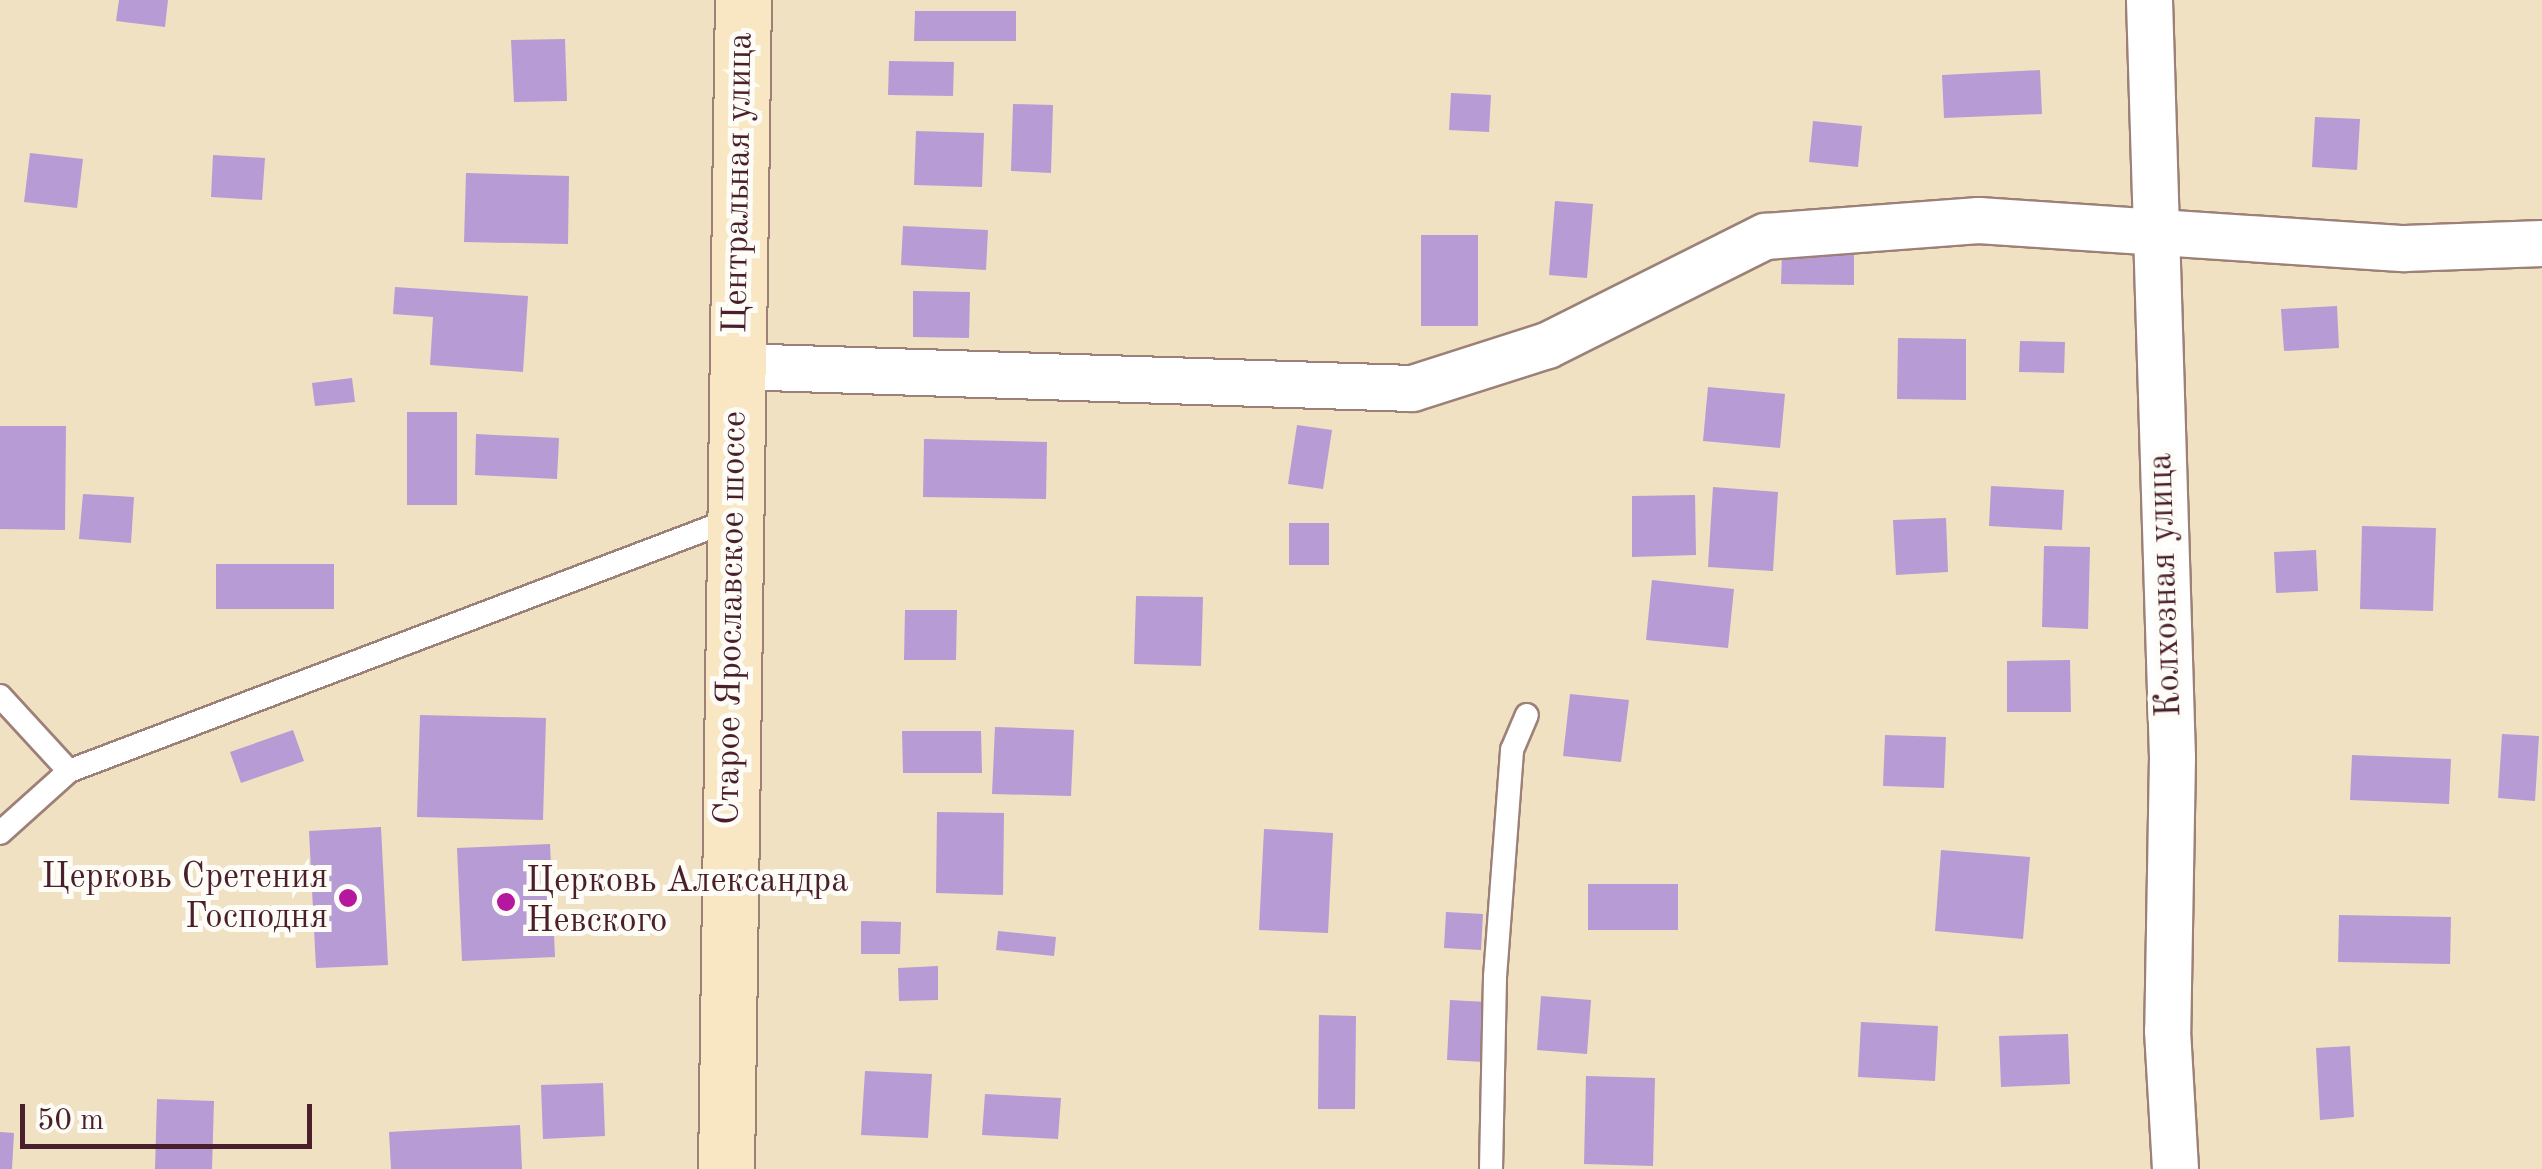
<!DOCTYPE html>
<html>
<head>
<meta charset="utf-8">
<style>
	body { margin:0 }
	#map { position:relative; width:2542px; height:1169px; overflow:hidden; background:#f0e1c3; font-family:"Old Standard TT",serif }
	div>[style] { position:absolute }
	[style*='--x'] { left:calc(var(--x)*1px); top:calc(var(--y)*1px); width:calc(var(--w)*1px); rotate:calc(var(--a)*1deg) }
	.building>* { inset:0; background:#b79bd5 }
	.roads { filter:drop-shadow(2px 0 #9d8077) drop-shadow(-2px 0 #9d8077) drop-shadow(0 2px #9d8077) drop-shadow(0 -2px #9d8077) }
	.lane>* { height:22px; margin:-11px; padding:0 11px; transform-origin:11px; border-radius:11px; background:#fff }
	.street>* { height:45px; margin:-22.5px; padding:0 22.5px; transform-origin:22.5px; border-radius:22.5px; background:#fff }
	.secondary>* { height:55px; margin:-27.5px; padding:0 27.5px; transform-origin:27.5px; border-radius:27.5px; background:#f9e7c3 }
	.dots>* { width:28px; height:28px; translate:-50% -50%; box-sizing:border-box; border:5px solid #fdfcf7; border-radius:50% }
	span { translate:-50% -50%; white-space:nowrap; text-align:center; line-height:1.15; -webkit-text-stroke:10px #fdfcf7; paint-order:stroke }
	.street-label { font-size:35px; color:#4a1f2b }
	.poi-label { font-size:35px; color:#4a1f2b }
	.right { translate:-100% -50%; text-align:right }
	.left { translate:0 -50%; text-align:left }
	.scale { position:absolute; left:20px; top:1104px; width:292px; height:45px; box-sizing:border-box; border:5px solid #4a1f2b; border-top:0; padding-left:12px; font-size:30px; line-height:35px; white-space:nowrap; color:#4a1f2b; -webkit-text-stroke:8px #fdfcf7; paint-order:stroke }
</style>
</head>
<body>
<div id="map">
	<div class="building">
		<div style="clip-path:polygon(119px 0,168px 0,165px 27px,116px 21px)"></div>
		<div style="clip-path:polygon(915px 11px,1016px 11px,1016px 41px,914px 41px)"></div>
		<div style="clip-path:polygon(565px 39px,567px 101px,514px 102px,511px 40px)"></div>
		<div style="clip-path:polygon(889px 61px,954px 62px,953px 96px,888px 95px)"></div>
		<div style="clip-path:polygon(2040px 70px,2042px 114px,1944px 118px,1942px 75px)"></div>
		<div style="clip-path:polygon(1451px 93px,1491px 95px,1489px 132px,1449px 130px)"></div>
		<div style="clip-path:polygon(1013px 104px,1053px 105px,1051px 173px,1011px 171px)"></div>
		<div style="clip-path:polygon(2315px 117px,2360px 119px,2357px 170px,2312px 167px)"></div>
		<div style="clip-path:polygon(1813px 121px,1862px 126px,1858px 167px,1809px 162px)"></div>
		<div style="clip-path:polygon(916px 131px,984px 133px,982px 187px,914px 185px)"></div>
		<div style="clip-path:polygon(30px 153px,83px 159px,77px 208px,24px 202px)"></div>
		<div style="clip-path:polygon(213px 155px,265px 158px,262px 200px,211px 197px)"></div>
		<div style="clip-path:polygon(466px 173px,569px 176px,568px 244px,464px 242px)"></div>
		<div style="clip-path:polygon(1555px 201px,1593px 204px,1587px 278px,1549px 275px)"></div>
		<div style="clip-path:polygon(903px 226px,988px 230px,986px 270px,901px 265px)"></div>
		<div style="clip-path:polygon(1421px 235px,1478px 235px,1478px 326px,1421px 326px)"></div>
		<div style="clip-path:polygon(1782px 253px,1854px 254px,1854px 285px,1781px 284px)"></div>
		<div style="clip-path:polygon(395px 287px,528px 296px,523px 372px,430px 365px,433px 317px,393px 314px)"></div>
		<div style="clip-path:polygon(913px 291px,970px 292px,969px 338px,913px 337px)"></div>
		<div style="clip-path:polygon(2337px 306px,2339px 348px,2284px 351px,2281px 309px)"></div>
		<div style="clip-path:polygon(1898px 338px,1966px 339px,1966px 400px,1897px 399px)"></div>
		<div style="clip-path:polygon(2020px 341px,2065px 342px,2064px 373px,2019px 372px)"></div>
		<div style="clip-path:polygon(352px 378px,355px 402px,315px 406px,312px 383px)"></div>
		<div style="clip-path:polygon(1708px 387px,1785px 394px,1780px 448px,1703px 441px)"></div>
		<div style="clip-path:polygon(407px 412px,457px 412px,457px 505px,407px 505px)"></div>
		<div style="clip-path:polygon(1297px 425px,1332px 430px,1323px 489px,1288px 484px)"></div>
		<div style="clip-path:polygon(0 426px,66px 426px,65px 530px,0 529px)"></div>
		<div style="clip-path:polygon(476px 434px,559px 438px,557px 479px,475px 475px)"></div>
		<div style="clip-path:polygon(924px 439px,1047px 442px,1046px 499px,923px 497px)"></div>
		<div style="clip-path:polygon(1991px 486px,2064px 490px,2062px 530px,1989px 526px)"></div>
		<div style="clip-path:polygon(1713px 487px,1778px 492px,1773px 571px,1708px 567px)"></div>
		<div style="clip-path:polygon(83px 494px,134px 497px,131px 543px,79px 539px)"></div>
		<div style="clip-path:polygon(1695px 495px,1696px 555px,1632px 557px,1632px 496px)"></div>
		<div style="clip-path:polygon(1946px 518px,1948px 572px,1896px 575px,1893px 520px)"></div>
		<div style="clip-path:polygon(1289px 523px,1329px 523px,1329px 565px,1289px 565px)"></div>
		<div style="clip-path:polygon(2362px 526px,2436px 528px,2433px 611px,2360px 609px)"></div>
		<div style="clip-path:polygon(2044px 546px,2090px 547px,2088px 629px,2042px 627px)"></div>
		<div style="clip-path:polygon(2316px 550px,2318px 591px,2276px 593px,2274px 552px)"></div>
		<div style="clip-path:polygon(216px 564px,334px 564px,334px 609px,216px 609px)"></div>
		<div style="clip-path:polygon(1652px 580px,1734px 589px,1728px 648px,1646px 640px)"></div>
		<div style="clip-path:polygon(1136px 596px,1203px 597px,1201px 666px,1134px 664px)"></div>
		<div style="clip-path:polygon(905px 610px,957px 610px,956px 660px,904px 660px)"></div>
		<div style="clip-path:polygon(2070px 660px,2071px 712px,2007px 712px,2007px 661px)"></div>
		<div style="clip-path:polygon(1570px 694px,1629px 700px,1621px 762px,1563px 756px)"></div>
		<div style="clip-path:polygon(420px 715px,546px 718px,543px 820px,417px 817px)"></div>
		<div style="clip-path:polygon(995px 727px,1074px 730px,1071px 796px,992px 794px)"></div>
		<div style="clip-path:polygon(293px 730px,304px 761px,241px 783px,230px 752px)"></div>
		<div style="clip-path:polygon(902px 731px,981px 731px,982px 773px,903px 773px)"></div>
		<div style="clip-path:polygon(2502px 734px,2539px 736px,2535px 801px,2498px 798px)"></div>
		<div style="clip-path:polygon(1885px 735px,1946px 737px,1944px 788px,1883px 786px)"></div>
		<div style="clip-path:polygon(2352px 755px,2451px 759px,2449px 804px,2350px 800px)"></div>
		<div style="clip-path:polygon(937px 812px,1004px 813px,1003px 895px,936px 893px)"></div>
		<div style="clip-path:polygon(381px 827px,388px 965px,316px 968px,309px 831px)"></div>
		<div style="clip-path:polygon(1264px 829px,1333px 833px,1328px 933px,1259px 930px)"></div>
		<div style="clip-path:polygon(550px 844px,555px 957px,462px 961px,457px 848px)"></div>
		<div style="clip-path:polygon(1941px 850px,2030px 857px,2023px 939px,1935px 931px)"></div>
		<div style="clip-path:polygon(1588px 884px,1678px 884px,1678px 930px,1588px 930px)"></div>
		<div style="clip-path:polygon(1446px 912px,1483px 914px,1481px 950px,1444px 948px)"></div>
		<div style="clip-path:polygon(2339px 915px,2451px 917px,2450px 964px,2338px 962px)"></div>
		<div style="clip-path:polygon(861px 921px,901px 922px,900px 954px,861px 954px)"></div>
		<div style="clip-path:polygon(998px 931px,1056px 937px,1054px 956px,996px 950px)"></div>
		<div style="clip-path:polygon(938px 966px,938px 1000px,899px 1001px,898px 968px)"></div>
		<div style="clip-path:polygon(1541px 996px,1591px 1000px,1587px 1054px,1537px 1050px)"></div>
		<div style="clip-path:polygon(1450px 1000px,1487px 1002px,1484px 1062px,1447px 1060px)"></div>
		<div style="clip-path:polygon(1319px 1015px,1356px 1016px,1355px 1109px,1318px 1109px)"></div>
		<div style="clip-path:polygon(1861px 1022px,1938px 1026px,1935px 1081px,1858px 1077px)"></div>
		<div style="clip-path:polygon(2068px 1034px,2070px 1084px,2001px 1087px,1999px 1036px)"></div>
		<div style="clip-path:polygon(2350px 1046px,2354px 1117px,2320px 1120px,2316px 1048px)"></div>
		<div style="clip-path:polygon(865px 1071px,932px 1074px,928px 1138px,861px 1135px)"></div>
		<div style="clip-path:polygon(1586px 1076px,1655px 1078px,1653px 1166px,1584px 1164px)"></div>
		<div style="clip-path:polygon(603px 1083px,605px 1136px,543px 1139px,541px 1085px)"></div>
		<div style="clip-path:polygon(985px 1094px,1061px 1098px,1058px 1139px,982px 1135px)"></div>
		<div style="clip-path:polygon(157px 1099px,214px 1101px,212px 1169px,155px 1169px)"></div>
		<div style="clip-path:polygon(520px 1125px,522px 1169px,391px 1169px,389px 1132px)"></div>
		<div style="clip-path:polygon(0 1132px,14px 1133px,12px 1169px,0 1169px)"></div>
	</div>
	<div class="roads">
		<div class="lane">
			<div style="--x:0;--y:696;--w:102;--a:47.4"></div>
			<div style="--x:0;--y:833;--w:93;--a:-41.9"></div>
			<div style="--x:69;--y:771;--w:710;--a:-20.78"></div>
			<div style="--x:1491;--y:1169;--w:192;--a:-88.8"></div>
			<div style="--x:1495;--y:977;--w:228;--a:-85.7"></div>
			<div style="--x:1512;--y:750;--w:38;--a:-67"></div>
		</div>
		<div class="street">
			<div style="--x:2149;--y:0;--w:757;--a:88.26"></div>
			<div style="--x:2172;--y:757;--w:273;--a:91"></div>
			<div style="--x:2167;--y:1030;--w:139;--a:86.7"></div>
			<div style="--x:735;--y:366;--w:677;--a:1.86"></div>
			<div style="--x:1412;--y:388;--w:142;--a:-17.7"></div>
			<div style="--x:1547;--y:345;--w:244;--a:-26.6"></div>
			<div style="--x:1765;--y:236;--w:214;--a:-4.3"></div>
			<div style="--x:1978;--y:220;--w:427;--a:3.8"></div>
			<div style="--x:2404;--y:248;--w:138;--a:-2.1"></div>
		</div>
		<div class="secondary">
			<div style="--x:726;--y:1169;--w:1169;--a:-89.17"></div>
		</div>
	</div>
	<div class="dots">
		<div style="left:348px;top:898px;background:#b5179e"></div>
		<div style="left:506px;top:902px;background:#b5179e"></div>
	</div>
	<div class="street-label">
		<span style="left:739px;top:183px;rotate:-89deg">Центральная улица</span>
		<span style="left:2166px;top:585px;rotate:-92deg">Колхозная улица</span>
		<span style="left:732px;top:618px;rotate:-89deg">Старое Ярославское шоссе</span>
	</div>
	<div class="poi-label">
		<span class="right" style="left:328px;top:898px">Церковь Сретения<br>Господня</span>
		<span class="left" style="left:526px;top:902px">Церковь Александра<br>Невского</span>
	</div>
	<div class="scale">50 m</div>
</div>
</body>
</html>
